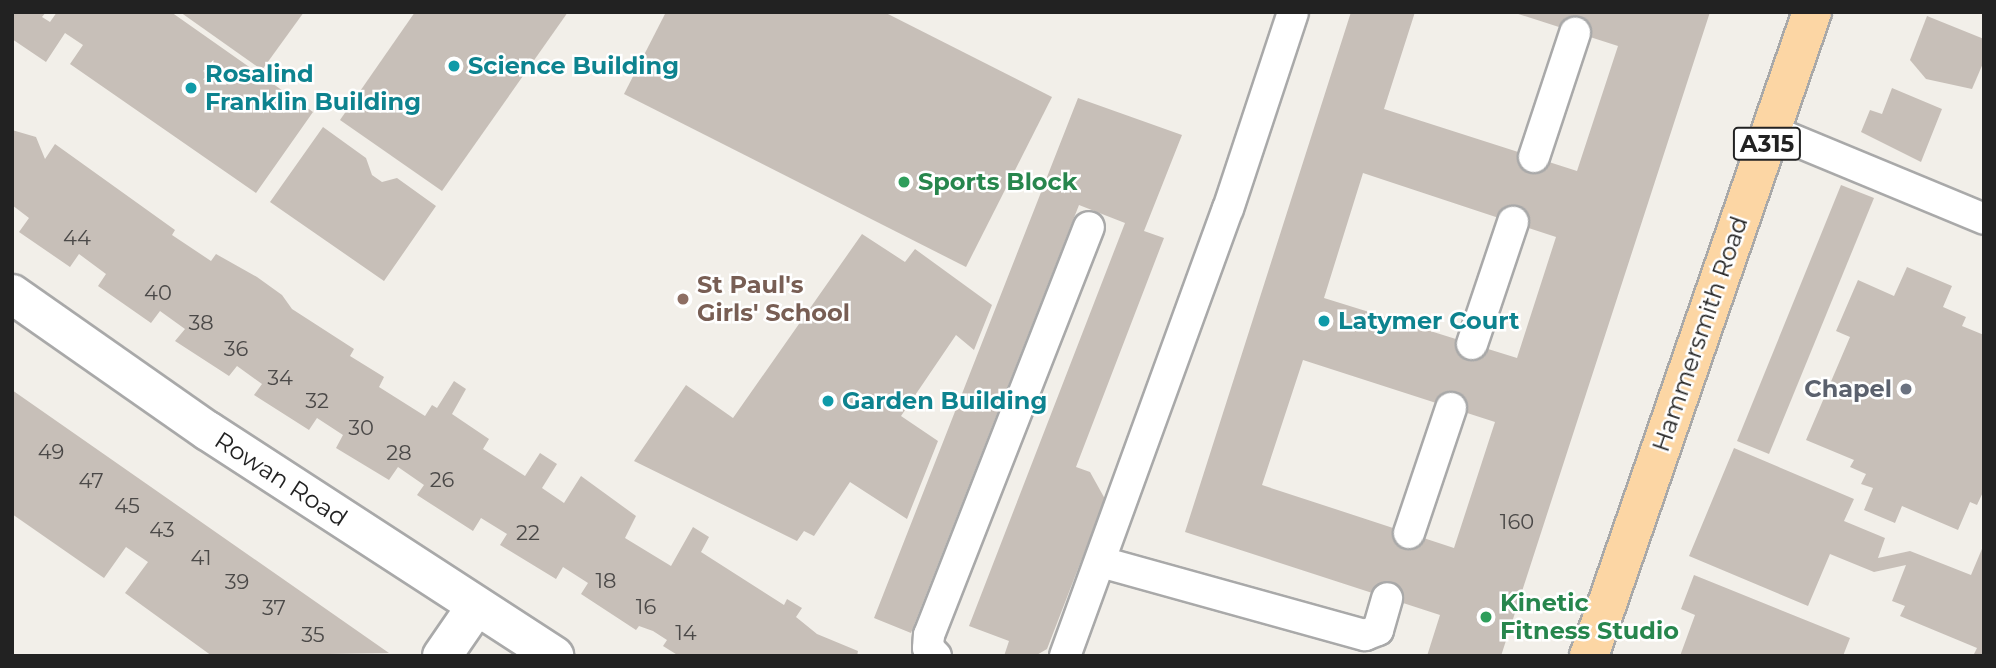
<!DOCTYPE html>
<html>
<head>
<meta charset="utf-8">
<style>
	body { margin:0 }
	#map { position:relative; width:1996px; height:668px; overflow:hidden; background:#f2efe9; font-family:Montserrat,sans-serif }
	div>[style] { position:absolute }
	[style*='--x'] { left:calc(var(--x)*1px); top:calc(var(--y)*1px); width:calc(var(--w)*1px); rotate:calc(var(--a)*1deg) }
	.building>* { inset:0; background:#c7bfb8 }
	.roads { filter:drop-shadow(2px 0 #a9a9a9) drop-shadow(-2px 0 #a9a9a9) drop-shadow(0 2px #a9a9a9) drop-shadow(0 -2px #a9a9a9) }
	.service>* { height:30px; margin:-15px; padding:0 15px; transform-origin:15px; border-radius:15px; background:#fff }
	.minor>* { height:38px; margin:-19px; padding:0 19px; transform-origin:19px; border-radius:19px; background:#fff }
	.primary>* { height:38px; margin:-19px; padding:0 19px; transform-origin:19px; border-radius:19px; background:#fcd6a4 }
	.dots>* { width:19px; height:19px; translate:-50% -50%; box-sizing:border-box; border:4px solid #fff; border-radius:50% }
	span { translate:-50% -50%; white-space:nowrap; text-align:center; line-height:1.15; -webkit-text-stroke:5px #fff; paint-order:stroke }
	.number-label { font-size:21px; color:#4b4948 }
	.number-label span { -webkit-text-stroke-width:0 }
	.shield-label span { padding:2px 5px; background:#fff; border:2px solid; border-radius:5px; -webkit-text-stroke-width:0 }
	.shield-label { font-size:23px; color:#222; font-weight:700 }
	.culture-label { font-size:24px; color:#0d838f; font-weight:700 }
	.left { translate:0 -50%; text-align:left }
	.leisure-label { font-size:24px; color:#27864d; font-weight:700 }
	.education-label { font-size:24px; color:#785e54; font-weight:700 }
	.street-label { font-size:24px; color:#222 }
	.worship-label { font-size:24px; color:#5b616d; font-weight:700 }
	.right { translate:-100% -50%; text-align:right }
	.frame { position:absolute; inset:0; border:14px solid #222; pointer-events:none }
</style>
</head>
<body>
<div id="map">
	<div class="building">
		<div style="clip-path:polygon(12px 12px,46px 12px,42px 17px,50px 22px,57px 12px,171px 12px,313px 112px,256px 193px,70px 64px,83px 45px,65px 33px,46px 62px,12px 39px)"></div>
		<div style="clip-path:polygon(180px 12px,304px 12px,262px 70px)"></div>
		<div style="clip-path:polygon(415px 12px,568px 12px,442px 191px,340px 120px)"></div>
		<div style="clip-path:polygon(666px 12px,884px 12px,1052px 97px,966px 267px,624px 94px)"></div>
		<div style="clip-path:polygon(evenodd,1351px 12px,1415px 12px,1384px 109px,1577px 171px,1618px 46px,1512px 12px,1710px 12px,1501px 656px,1427px 656px,1440px 615px,1185px 532px,1351px 12px,1363px 173px,1556px 237px,1517px 358px,1324px 298px,1363px 173px,1351px 12px,1303px 360px,1495px 422px,1454px 548px,1262px 485px,1303px 360px)"></div>
		<div style="clip-path:polygon(1927px 16px,1984px 39px,1984px 61px,1972px 89px,1926px 79px,1910px 60px)"></div>
		<div style="clip-path:polygon(1892px 88px,1942px 109px,1921px 162px,1861px 132px,1870px 110px,1882px 114px)"></div>
		<div style="clip-path:polygon(1078px 98px,1182px 135px,1144px 231px,1164px 238px,1076px 467px,1090px 472px,1105px 499px,1047px 649px,1035px 656px,1004px 656px,1009px 641px,969px 626px,1125px 223px,1079px 205px,911px 633px,874px 618px)"></div>
		<div style="clip-path:polygon(323px 127px,366px 158px,372px 175px,382px 182px,397px 178px,436px 206px,384px 281px,270px 202px)"></div>
		<div style="clip-path:polygon(12px 130px,36px 137px,45px 159px,55px 144px,175px 230px,172px 235px,211px 261px,216px 254px,257px 277px,282px 295px,292px 309px,354px 349px,350px 356px,384px 377px,379px 387px,425px 416px,432px 405px,437px 408px,454px 381px,466px 389px,452px 414px,489px 439px,483px 449px,525px 476px,540px 453px,557px 464px,542px 488px,564px 503px,581px 476px,636px 516px,625px 538px,671px 566px,693px 527px,709px 537px,701px 552px,784px 605px,787px 599px,802px 608px,796px 617px,817px 634px,858px 651px,857px 656px,679px 656px,663px 646px,667px 640px,653px 631px,639px 626px,636px 630px,581px 594px,588px 583px,563px 567px,556px 579px,500px 545px,507px 534px,481px 518px,473px 531px,417px 495px,424px 485px,398px 467px,389px 480px,336px 448px,343px 435px,317px 418px,309px 430px,254px 395px,262px 384px,237px 366px,229px 376px,175px 341px,185px 329px,160px 311px,151px 323px,98px 286px,106px 274px,79px 254px,70px 267px,19px 232px,29px 218px,12px 205px)"></div>
		<div style="clip-path:polygon(1841px 185px,1874px 198px,1769px 454px,1737px 441px)"></div>
		<div style="clip-path:polygon(862px 234px,905px 262px,915px 249px,992px 305px,974px 350px,956px 335px,901px 416px,938px 441px,907px 519px,850px 482px,814px 536px,804px 531px,797px 541px,634px 461px,686px 385px,733px 418px)"></div>
		<div style="clip-path:polygon(1907px 267px,1952px 286px,1943px 307px,1966px 317px,1962px 326px,1984px 335px,1984px 490px,1977px 505px,1970px 502px,1958px 530px,1902px 506px,1895px 523px,1864px 510px,1873px 488px,1861px 484px,1866px 474px,1850px 467px,1854px 460px,1806px 440px,1850px 337px,1836px 331px,1858px 280px,1894px 296px)"></div>
		<div style="clip-path:polygon(12px 390px,389px 653px,212px 656px,125px 593px,148px 562px,126px 547px,104px 578px,12px 514px)"></div>
		<div style="clip-path:polygon(1734px 448px,1854px 499px,1844px 521px,1885px 538px,1878px 558px,1910px 551px,1971px 575px,1984px 544px,1984px 656px,1973px 656px,1977px 648px,1900px 616px,1905px 606px,1892px 601px,1906px 565px,1874px 572px,1830px 554px,1808px 606px,1689px 556px)"></div>
		<div style="clip-path:polygon(1694px 575px,1850px 638px,1843px 656px,1680px 656px,1695px 615px,1681px 609px)"></div>
	</div>
	<div class="roads">
		<div class="service">
			<div style="--x:1772;--y:131;--w:230;--a:22.5"></div>
			<div style="--x:1534;--y:157;--w:131;--a:-71.7"></div>
			<div style="--x:1472;--y:344;--w:129;--a:-71.4"></div>
			<div style="--x:1409;--y:533;--w:132;--a:-71.4"></div>
			<div style="--x:1101;--y:562;--w:274;--a:15.5"></div>
			<div style="--x:1365;--y:635;--w:14;--a:-21"></div>
			<div style="--x:1378;--y:630;--w:33;--a:-74"></div>
			<div style="--x:936;--y:656;--w:11;--a:-135"></div>
			<div style="--x:928;--y:648;--w:13;--a:-86"></div>
			<div style="--x:929;--y:635;--w:438;--a:-68.6"></div>
			<div style="--x:1065;--y:656;--w:476;--a:-70"></div>
			<div style="--x:1228;--y:209;--w:207;--a:-71.7"></div>
		</div>
		<div class="minor">
			<div style="--x:12;--y:294;--w:239;--a:35"></div>
			<div style="--x:208;--y:431;--w:413;--a:33"></div>
			<div style="--x:442;--y:656;--w:58;--a:-55.5"></div>
		</div>
		<div class="primary">
			<div style="--x:1589;--y:656;--w:682;--a:-70.9"></div>
		</div>
	</div>
	<div class="dots">
		<div style="left:454px;top:66px;background:#0f9aa8"></div>
		<div style="left:191px;top:88px;background:#0f9aa8"></div>
		<div style="left:904px;top:182px;background:#2e9e5b"></div>
		<div style="left:683px;top:299px;background:#8d6e63"></div>
		<div style="left:1324px;top:321px;background:#0f9aa8"></div>
		<div style="left:1906px;top:389px;background:#6b7280"></div>
		<div style="left:828px;top:401px;background:#0f9aa8"></div>
		<div style="left:1486px;top:617px;background:#2e9e5b"></div>
	</div>
	<div class="number-label">
		<span style="left:77px;top:238px">44</span>
		<span style="left:158px;top:293px">40</span>
		<span style="left:201px;top:323px">38</span>
		<span style="left:236px;top:349px">36</span>
		<span style="left:280px;top:378px">34</span>
		<span style="left:317px;top:401px">32</span>
		<span style="left:361px;top:428px">30</span>
		<span style="left:51px;top:452px">49</span>
		<span style="left:399px;top:453px">28</span>
		<span style="left:442px;top:480px">26</span>
		<span style="left:91px;top:481px">47</span>
		<span style="left:127px;top:506px">45</span>
		<span style="left:1517px;top:522px">160</span>
		<span style="left:162px;top:530px">43</span>
		<span style="left:528px;top:533px">22</span>
		<span style="left:201px;top:558px">41</span>
		<span style="left:606px;top:581px">18</span>
		<span style="left:237px;top:582px">39</span>
		<span style="left:646px;top:607px">16</span>
		<span style="left:274px;top:608px">37</span>
		<span style="left:686px;top:633px">14</span>
		<span style="left:313px;top:635px">35</span>
	</div>
	<div class="shield-label">
		<span style="left:1767px;top:144px">A315</span>
	</div>
	<div class="culture-label">
		<span class="left" style="left:468px;top:66px">Science Building</span>
		<span class="left" style="left:205px;top:88px">Rosalind<br>Franklin Building</span>
		<span class="left" style="left:1338px;top:321px">Latymer Court</span>
		<span class="left" style="left:842px;top:401px">Garden Building</span>
	</div>
	<div class="leisure-label">
		<span class="left" style="left:918px;top:182px">Sports Block</span>
		<span class="left" style="left:1500px;top:617px">Kinetic<br>Fitness Studio</span>
	</div>
	<div class="education-label">
		<span class="left" style="left:697px;top:299px">St Paul's<br>Girls' School</span>
	</div>
	<div class="street-label">
		<span style="left:1700px;top:334px;rotate:-71deg">Hammersmith Road</span>
		<span style="left:281px;top:479px;rotate:33deg">Rowan Road</span>
	</div>
	<div class="worship-label">
		<span class="right" style="left:1892px;top:389px">Chapel</span>
	</div>
	<div class="frame"></div>
</div>
</body>
</html>
